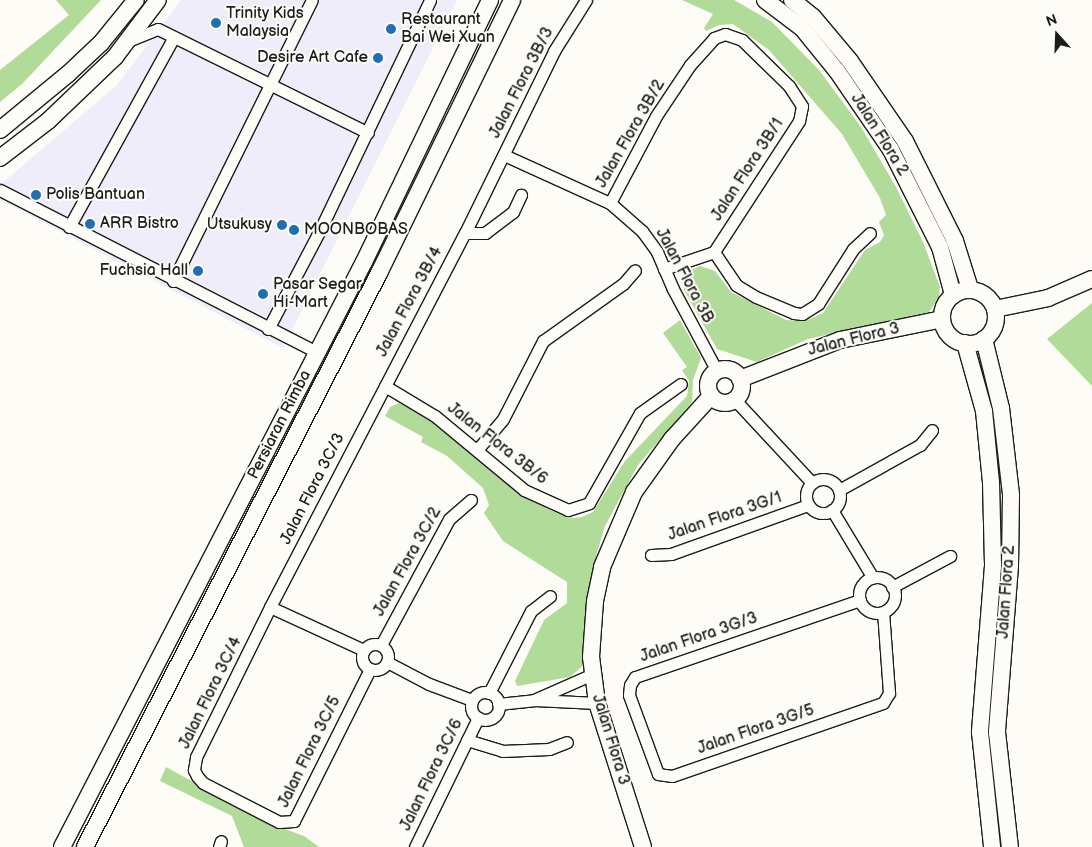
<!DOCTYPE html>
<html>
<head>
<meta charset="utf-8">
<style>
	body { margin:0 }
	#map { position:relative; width:1092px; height:847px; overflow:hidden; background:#fdfcf7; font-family:"Balsamiq Sans",sans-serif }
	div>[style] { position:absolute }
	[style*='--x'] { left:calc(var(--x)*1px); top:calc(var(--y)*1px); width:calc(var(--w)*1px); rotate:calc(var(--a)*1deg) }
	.built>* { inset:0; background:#efedf9 }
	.green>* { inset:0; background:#b0db98 }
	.roads { filter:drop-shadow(1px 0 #1c1c1c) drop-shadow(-1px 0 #1c1c1c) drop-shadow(0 1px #1c1c1c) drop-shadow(0 -1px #1c1c1c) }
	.street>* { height:11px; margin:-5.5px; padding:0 5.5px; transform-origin:5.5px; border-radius:5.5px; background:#fdfcf7 }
	.street>.ring { margin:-5.5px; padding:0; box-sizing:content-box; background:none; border:11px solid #fdfcf7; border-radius:50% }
	.secondary>* { height:16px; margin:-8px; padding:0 8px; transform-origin:8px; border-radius:8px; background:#fdfcf7 }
	.secondary>.ring { margin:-8px; padding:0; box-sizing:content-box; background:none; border:16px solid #fdfcf7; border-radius:50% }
	.dots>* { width:14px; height:14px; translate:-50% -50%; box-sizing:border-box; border:2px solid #fdfcf7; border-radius:50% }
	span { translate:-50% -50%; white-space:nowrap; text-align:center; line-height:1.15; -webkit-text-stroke:4px #fdfcf7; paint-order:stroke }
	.poi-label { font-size:16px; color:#1c1c1c }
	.left { translate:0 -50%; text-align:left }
	.right { translate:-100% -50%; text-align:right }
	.street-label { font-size:16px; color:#1c1c1c }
	.north { position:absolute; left:1032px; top:10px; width:50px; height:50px; -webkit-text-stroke:4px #fdfcf7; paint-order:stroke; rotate:340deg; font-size:14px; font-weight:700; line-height:20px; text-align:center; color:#1c1c1c }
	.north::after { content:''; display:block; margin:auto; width:18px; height:22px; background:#1c1c1c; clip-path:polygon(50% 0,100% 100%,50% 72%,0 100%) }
</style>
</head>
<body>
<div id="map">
	<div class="built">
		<div style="clip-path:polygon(181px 0,457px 0,283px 348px,0 200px,0 185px,117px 85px)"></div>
	</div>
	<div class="green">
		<div style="clip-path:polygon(56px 0,101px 0,22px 84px,0 102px,0 70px,69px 15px)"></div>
		<div style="clip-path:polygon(682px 0,734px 0,772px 22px,819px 70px,861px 127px,896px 187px,923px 242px,940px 287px,939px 297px,929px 312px,808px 339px,757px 362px,717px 349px,684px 290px,685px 273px,700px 266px,715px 271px,731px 292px,786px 320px,805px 321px,823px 313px,865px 250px,880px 242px,884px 235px,879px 222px,886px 215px,880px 198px,842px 134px,769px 50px,733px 24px,719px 25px,706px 31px,704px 28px,713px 14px)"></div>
		<div style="clip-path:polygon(1092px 303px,1092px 386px,1047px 339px)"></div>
		<div style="clip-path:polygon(680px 320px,701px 358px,693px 380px,692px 402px,638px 465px,605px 526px,597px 552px,585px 617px,586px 663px,570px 677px,517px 686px,515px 681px,544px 620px,567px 603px,567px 582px,503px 541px,484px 513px,489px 505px,483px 488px,447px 456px,421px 442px,423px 437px,385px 416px,390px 407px,399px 403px,427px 415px,516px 492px,552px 511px,573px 518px,582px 517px,593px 512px,625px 461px,687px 396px,689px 381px,682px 370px,687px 367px,663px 333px)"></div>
		<div style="clip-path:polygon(166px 767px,266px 822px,304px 836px,319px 847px,244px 847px,232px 816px,160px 781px)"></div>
	</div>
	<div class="roads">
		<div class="street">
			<div style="--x:128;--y:41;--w:32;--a:-22"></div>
			<div style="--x:158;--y:29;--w:234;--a:26.3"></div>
			<div style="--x:504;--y:155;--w:116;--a:24.4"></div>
			<div style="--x:610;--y:203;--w:43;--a:41.2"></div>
			<div style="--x:642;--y:231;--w:26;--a:54"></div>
			<div style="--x:657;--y:252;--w:40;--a:66.6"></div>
			<div style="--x:673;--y:289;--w:93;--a:61.8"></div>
			<div style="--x:0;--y:190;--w:357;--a:27.1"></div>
			<div style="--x:610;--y:203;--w:98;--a:-62.1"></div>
			<div style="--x:656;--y:116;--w:61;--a:-56.3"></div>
			<div style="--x:690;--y:65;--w:36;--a:-48"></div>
			<div style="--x:714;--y:38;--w:12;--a:-20"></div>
			<div style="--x:725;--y:34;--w:18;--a:19"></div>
			<div style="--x:742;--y:40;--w:66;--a:44.4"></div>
			<div style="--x:789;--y:86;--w:24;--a:57"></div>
			<div style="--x:802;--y:106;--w:15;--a:101"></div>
			<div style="--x:799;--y:121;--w:156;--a:123"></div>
			<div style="--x:714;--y:252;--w:53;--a:161.2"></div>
			<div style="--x:69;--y:227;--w:217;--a:-61.1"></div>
			<div style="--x:465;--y:233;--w:20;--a:0"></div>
			<div style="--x:485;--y:233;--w:35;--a:-37"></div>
			<div style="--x:513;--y:212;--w:19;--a:-65"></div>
			<div style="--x:714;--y:252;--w:40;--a:56"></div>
			<div style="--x:736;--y:285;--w:23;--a:31"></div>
			<div style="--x:756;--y:297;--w:41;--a:22.8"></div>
			<div style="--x:794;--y:313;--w:8;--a:7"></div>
			<div style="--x:802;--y:314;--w:19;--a:-32"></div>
			<div style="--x:818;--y:304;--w:65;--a:-57.5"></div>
			<div style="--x:853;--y:249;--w:23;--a:-43"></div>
			<div style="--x:173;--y:281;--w:313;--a:-63.7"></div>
			<div style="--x:268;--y:329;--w:110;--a:-62.3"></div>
			<div style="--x:319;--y:232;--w:257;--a:-64.4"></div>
			<div style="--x:385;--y:386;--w:58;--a:31"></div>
			<div style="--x:435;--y:416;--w:116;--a:39.7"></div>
			<div style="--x:524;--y:490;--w:48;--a:24.4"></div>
			<div style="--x:568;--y:510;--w:22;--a:-18"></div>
			<div style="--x:589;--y:503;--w:103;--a:-60.5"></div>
			<div style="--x:640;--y:413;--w:50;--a:-35.3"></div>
			<div style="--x:735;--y:400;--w:113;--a:47.1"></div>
			<div style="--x:477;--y:450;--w:40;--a:-50"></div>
			<div style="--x:503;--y:419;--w:88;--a:-62.9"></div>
			<div style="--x:543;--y:341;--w:98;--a:-35.5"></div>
			<div style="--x:623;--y:284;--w:18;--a:-49"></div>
			<div class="ring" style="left:806px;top:479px;width:23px;height:23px"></div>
			<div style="--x:839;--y:490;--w:93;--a:-29.1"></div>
			<div style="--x:920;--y:445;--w:19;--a:-51"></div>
			<div style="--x:832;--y:510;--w:79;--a:58.9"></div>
			<div style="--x:651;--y:555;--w:20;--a:-3"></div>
			<div style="--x:671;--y:554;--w:145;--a:-19.7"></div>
			<div class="ring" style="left:859px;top:577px;width:25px;height:25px"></div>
			<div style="--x:892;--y:587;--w:66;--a:-28.1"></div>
			<div style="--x:860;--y:600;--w:238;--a:161.1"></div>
			<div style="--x:635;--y:677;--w:9;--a:122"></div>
			<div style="--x:630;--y:685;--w:10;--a:96"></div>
			<div style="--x:629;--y:695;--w:84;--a:69.8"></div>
			<div style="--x:658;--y:774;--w:14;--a:8"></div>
			<div style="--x:672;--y:776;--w:223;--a:-19.1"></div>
			<div style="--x:883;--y:703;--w:12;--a:-59"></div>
			<div style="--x:889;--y:693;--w:81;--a:-94.2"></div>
			<div style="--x:270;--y:607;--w:103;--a:24.6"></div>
			<div class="ring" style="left:362px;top:644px;width:15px;height:15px"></div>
			<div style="--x:381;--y:645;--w:143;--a:-61.6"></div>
			<div style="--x:449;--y:519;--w:29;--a:-41"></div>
			<div style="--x:387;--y:662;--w:47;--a:27.6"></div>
			<div style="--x:429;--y:684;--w:46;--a:20.4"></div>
			<div style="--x:370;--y:669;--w:170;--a:116.6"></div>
			<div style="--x:294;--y:821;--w:15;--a:176"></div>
			<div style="--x:279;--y:822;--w:85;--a:-152.8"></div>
			<div style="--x:203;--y:783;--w:9;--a:-131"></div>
			<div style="--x:197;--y:776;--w:7;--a:-117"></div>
			<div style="--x:194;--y:770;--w:13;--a:-81"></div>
			<div style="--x:196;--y:757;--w:167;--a:-63.7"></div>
			<div style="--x:270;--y:607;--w:422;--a:-62.5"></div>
			<div style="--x:465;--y:233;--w:203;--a:-63.9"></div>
			<div style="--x:554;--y:51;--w:60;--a:-57.9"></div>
			<div class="ring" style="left:471px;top:692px;width:17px;height:17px"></div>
			<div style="--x:489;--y:693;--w:92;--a:-62.9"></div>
			<div style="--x:531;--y:611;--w:24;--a:-38"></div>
			<div style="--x:536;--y:699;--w:62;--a:-23.7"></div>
			<div style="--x:498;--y:704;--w:36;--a:-6"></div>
			<div style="--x:534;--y:700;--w:63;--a:2.7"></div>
			<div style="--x:467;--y:740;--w:37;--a:17"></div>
			<div style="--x:502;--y:751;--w:47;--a:-2.4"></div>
			<div style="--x:549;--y:749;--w:19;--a:-21"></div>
			<div style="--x:219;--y:847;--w:6;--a:-72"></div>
			<div style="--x:415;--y:847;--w:144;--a:-64"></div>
		</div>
		<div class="secondary">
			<div style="--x:765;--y:0;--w:46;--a:37.1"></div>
			<div style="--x:802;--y:28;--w:55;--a:50.9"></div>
			<div style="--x:837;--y:71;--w:96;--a:55.6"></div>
			<div style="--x:891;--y:150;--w:109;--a:63.2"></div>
			<div style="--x:940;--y:247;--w:50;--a:74.8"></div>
			<div style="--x:792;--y:0;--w:27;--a:39"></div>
			<div style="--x:813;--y:17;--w:57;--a:49.9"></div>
			<div style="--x:850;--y:61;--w:97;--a:55.5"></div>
			<div style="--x:905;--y:141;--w:112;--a:63.4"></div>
			<div style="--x:955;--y:241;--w:50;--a:72.6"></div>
			<div style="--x:0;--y:130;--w:88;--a:-39.5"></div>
			<div style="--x:68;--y:74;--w:45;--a:-43.2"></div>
			<div style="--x:101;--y:43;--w:55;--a:-50.9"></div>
			<div style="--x:0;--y:158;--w:61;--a:-37.6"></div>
			<div style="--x:48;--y:121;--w:93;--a:-43.7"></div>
			<div style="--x:115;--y:57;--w:71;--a:-53"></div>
			<div class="ring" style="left:942px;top:290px;width:38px;height:38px"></div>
			<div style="--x:995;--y:309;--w:54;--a:-11.7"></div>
			<div style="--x:1048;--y:298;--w:48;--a:-23.4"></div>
			<div style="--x:984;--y:339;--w:71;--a:76.2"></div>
			<div style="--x:1001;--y:408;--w:88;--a:83.4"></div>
			<div style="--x:1011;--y:495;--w:71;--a:90.8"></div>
			<div style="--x:1010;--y:566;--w:167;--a:94.5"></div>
			<div style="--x:997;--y:732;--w:116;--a:83.6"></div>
			<div style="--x:965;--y:343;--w:71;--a:74.4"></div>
			<div style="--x:984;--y:411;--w:71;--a:84.4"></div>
			<div style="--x:991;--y:482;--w:84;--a:88.6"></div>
			<div style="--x:993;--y:566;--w:167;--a:94.5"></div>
			<div style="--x:980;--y:732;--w:116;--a:84"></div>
			<div class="ring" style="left:708px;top:369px;width:18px;height:18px"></div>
			<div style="--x:740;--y:379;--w:107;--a:-21.3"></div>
			<div style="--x:840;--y:340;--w:104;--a:-11.6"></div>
			<div style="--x:62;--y:847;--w:658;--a:-62.7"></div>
			<div style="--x:364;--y:262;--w:291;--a:-64.3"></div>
			<div style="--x:85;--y:847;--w:647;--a:-62.88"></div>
			<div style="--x:380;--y:271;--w:301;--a:-64"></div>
			<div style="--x:643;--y:847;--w:151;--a:-107.7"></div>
			<div style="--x:597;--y:703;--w:46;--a:-97.4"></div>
			<div style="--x:591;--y:657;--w:56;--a:-85.9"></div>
			<div style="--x:595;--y:601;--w:35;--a:-78"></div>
			<div style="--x:602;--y:567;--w:82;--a:-66.9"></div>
			<div style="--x:634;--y:492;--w:65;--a:-54.4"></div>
			<div style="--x:672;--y:439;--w:58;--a:-47.8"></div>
		</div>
	</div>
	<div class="dots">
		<div style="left:216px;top:23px;background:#1f6fb2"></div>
		<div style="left:391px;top:29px;background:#1f6fb2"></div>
		<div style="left:378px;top:58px;background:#1f6fb2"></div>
		<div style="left:36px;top:195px;background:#1f6fb2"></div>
		<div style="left:90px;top:224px;background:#1f6fb2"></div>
		<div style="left:282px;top:225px;background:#1f6fb2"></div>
		<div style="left:294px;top:230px;background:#1f6fb2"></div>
		<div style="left:198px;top:271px;background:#1f6fb2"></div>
		<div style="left:263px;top:294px;background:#1f6fb2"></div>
	</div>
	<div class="poi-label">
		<span class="left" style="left:226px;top:23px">Trinity Kids<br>Malaysia</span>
		<span class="left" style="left:401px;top:29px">Restaurant<br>Bai Wei Xuan</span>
		<span class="right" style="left:368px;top:58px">Desire Art Cafe</span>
		<span class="left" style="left:46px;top:195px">Polis Bantuan</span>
		<span class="left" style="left:100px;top:224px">ARR Bistro</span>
		<span class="right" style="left:272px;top:225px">Utsukusy</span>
		<span class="left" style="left:304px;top:230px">MOONBOBAS</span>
		<span class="right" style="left:188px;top:271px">Fuchsia Hall</span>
		<span class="left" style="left:273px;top:294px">Pasar Segar<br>Hi-Mart</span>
	</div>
	<div class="street-label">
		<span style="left:522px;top:83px;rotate:-63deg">Jalan Flora 3B/3</span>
		<span style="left:631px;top:134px;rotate:-60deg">Jalan Flora 3B/2</span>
		<span style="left:879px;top:135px;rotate:58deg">Jalan Flora 2</span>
		<span style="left:748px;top:170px;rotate:-57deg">Jalan Flora 3B/1</span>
		<span style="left:684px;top:276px;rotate:62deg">Jalan Flora 3B</span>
		<span style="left:410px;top:302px;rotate:-62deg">Jalan Flora 3B/4</span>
		<span style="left:854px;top:340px;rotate:-14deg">Jalan Flora 3</span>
		<span style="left:280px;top:425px;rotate:-63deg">Persiaran Rimba</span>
		<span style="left:497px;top:444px;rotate:38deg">Jalan Flora 3B/6</span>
		<span style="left:313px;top:489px;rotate:-63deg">Jalan Flora 3C/3</span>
		<span style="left:725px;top:517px;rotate:-19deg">Jalan Flora 3G/1</span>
		<span style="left:408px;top:562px;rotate:-61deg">Jalan Flora 3C/2</span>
		<span style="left:1007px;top:592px;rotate:-86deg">Jalan Flora 2</span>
		<span style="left:699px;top:638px;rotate:-19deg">Jalan Flora 3G/3</span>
		<span style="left:211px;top:693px;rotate:-64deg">Jalan Flora 3C/4</span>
		<span style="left:756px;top:730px;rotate:-19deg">Jalan Flora 3G/5</span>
		<span style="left:610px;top:740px;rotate:73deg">Jalan Flora 3</span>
		<span style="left:310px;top:752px;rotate:-64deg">Jalan Flora 3C/5</span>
		<span style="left:432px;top:775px;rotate:-64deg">Jalan Flora 3C/6</span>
	</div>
	<div class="north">N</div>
</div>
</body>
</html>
